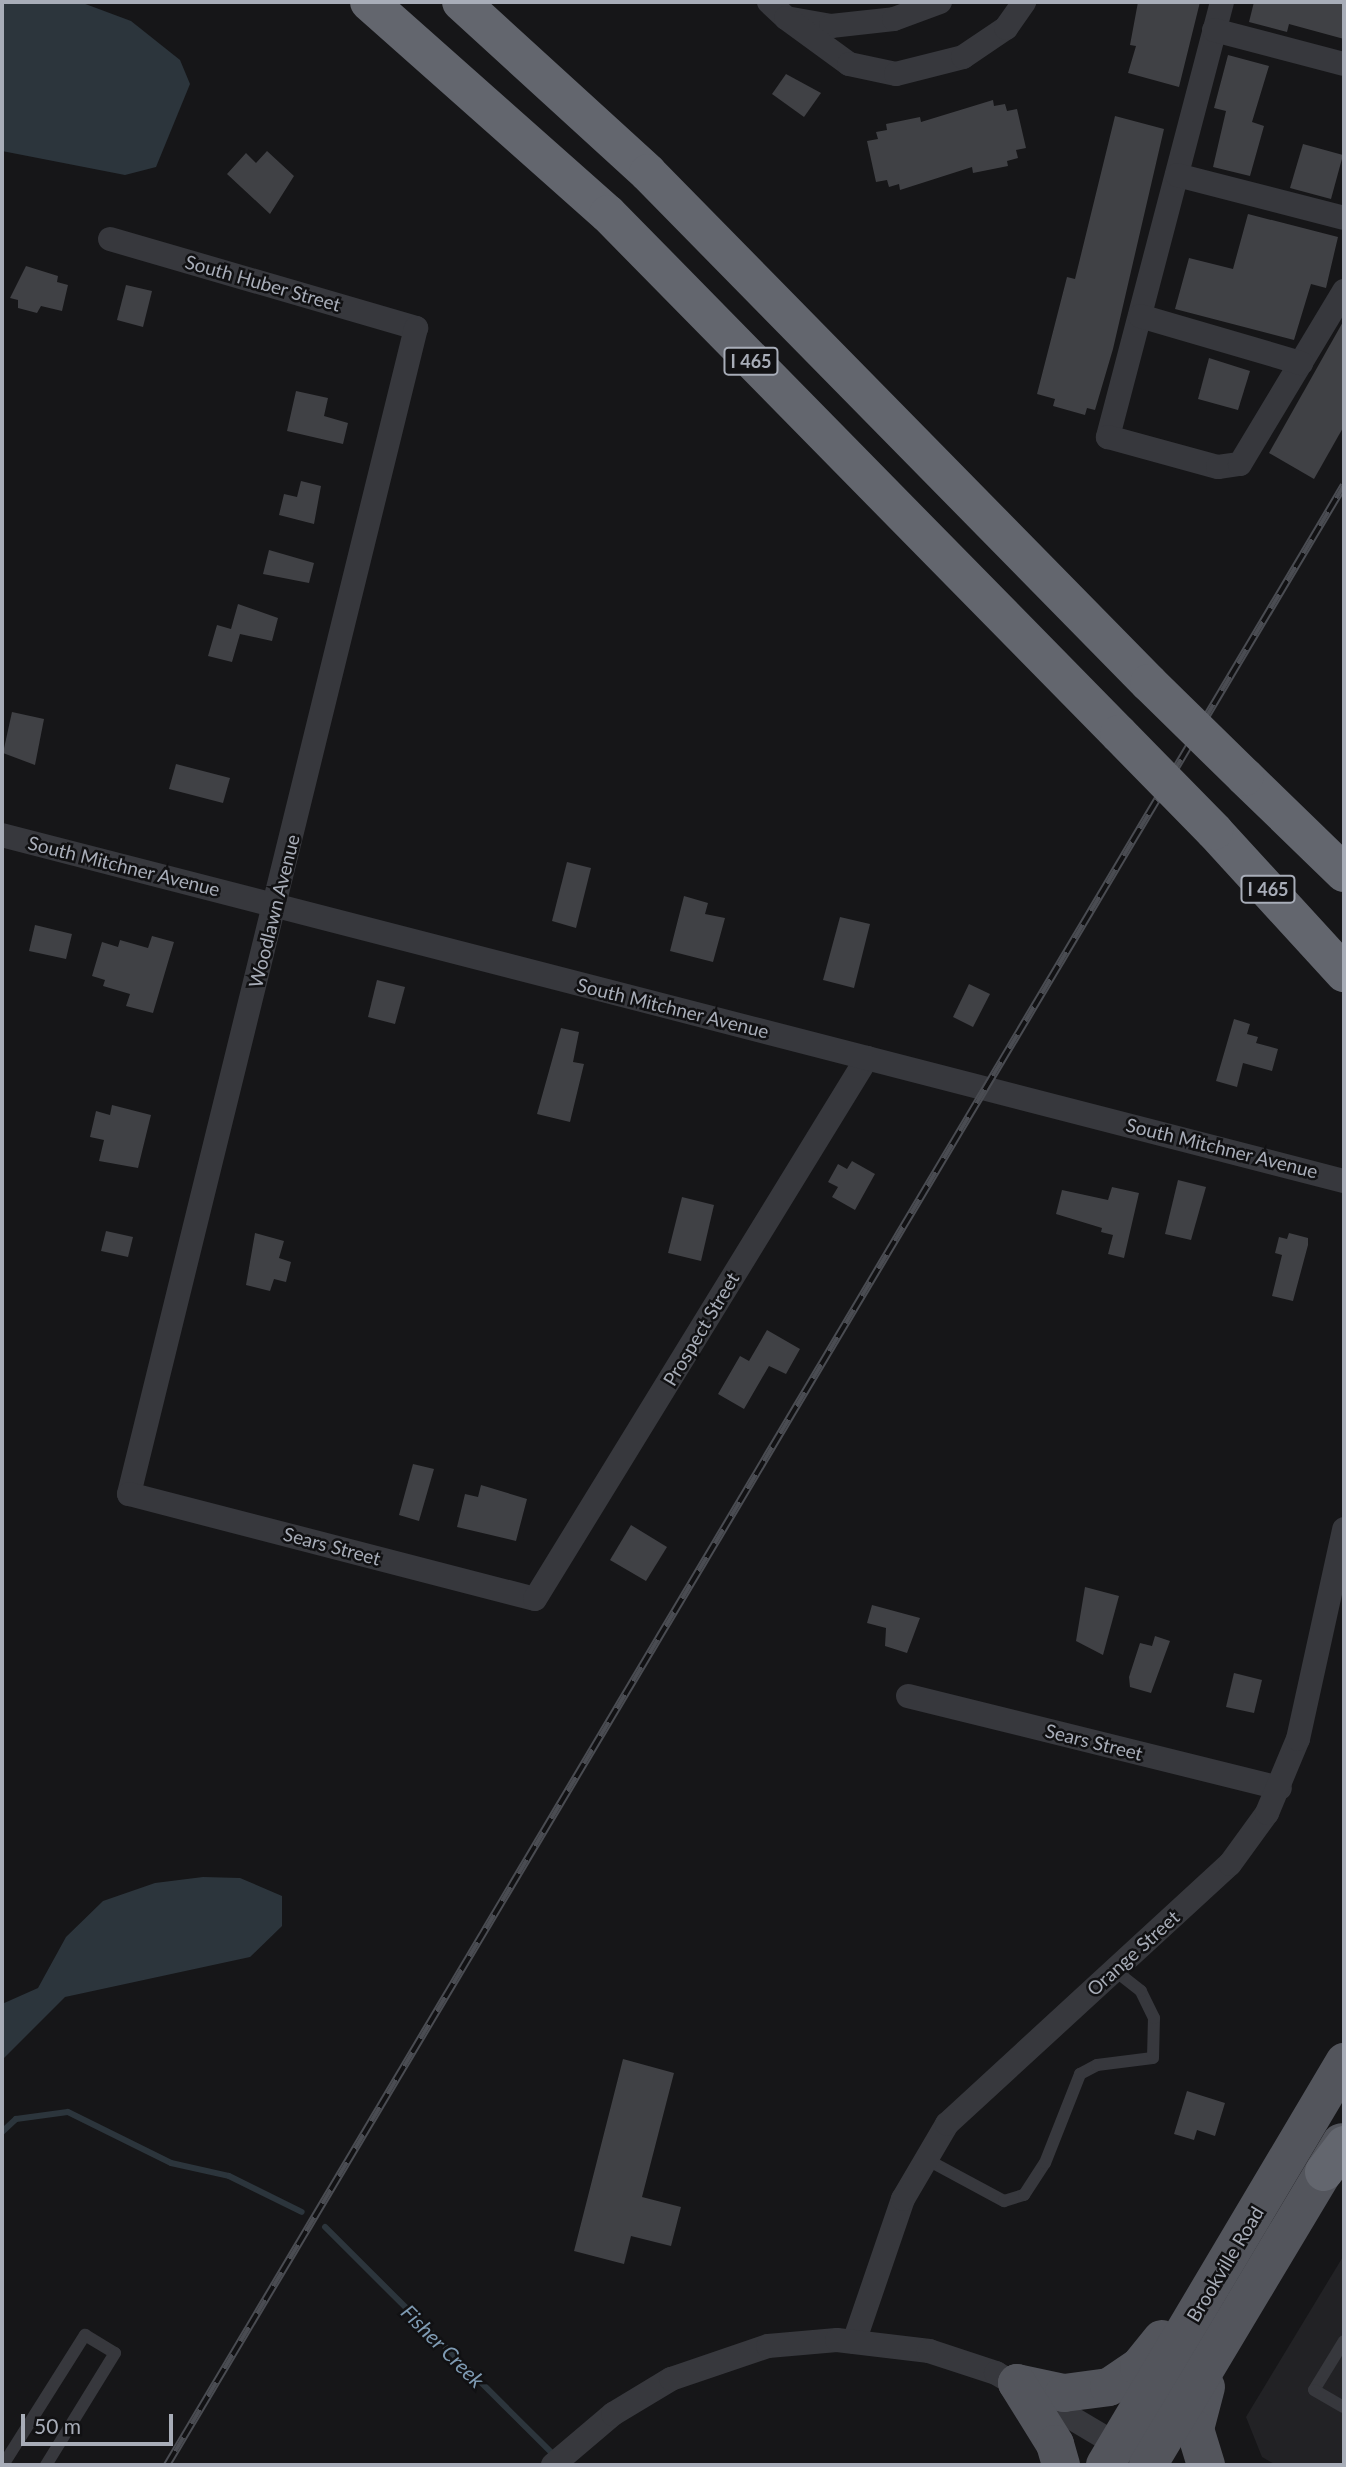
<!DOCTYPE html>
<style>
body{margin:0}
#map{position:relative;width:1346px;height:2467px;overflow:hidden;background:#161618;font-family:Lato,sans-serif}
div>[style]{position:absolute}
.built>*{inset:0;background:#222225}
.water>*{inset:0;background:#2c353c}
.stream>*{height:6px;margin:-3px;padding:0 3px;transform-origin:3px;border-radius:3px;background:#2c353c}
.building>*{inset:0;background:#404145}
.lane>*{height:12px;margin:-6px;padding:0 6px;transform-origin:6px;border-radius:6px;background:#37383d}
.street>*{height:24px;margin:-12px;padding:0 12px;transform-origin:12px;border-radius:12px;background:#37383d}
.primary>*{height:38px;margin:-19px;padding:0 19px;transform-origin:19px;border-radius:19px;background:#53555c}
.highway>*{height:38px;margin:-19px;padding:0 19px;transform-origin:19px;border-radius:19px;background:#63666e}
.rail>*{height:8px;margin-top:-4px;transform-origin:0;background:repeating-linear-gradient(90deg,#111113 0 16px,#4a4c52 0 32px);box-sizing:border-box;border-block:2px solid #4a4c52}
.highway-bridge>*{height:38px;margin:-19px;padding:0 19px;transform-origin:19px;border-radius:19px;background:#63666e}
span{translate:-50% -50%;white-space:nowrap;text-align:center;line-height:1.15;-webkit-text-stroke:5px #111113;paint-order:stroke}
.shield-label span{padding:2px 5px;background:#111113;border:2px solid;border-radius:5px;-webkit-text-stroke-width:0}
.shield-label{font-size:18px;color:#a8adb8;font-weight:700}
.street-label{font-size:19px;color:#a8adb8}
.water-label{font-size:21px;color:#7f9bb3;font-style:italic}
.frame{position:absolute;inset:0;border:4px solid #a8adb8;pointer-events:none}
.scale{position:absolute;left:21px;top:2414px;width:152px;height:32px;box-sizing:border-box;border:4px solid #a8adb8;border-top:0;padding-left:9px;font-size:21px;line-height:24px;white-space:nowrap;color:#a8adb8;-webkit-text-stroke:5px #111113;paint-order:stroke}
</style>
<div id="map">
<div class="built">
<div style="clip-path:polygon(1344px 2255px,1344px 2465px,1276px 2465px,1262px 2457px,1246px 2417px)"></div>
</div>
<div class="water">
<div style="clip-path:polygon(2px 2px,80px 2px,131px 21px,180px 60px,190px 84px,156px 167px,125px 175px,2px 151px)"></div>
<div style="clip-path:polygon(203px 1877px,240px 1878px,282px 1896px,282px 1926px,250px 1957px,65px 1997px,2px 2060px,2px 2004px,38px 1988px,66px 1937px,103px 1901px,155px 1883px)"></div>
</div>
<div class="stream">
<div style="left:2px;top:2132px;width:19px;rotate:-43deg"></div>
<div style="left:16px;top:2119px;width:52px;rotate:-7.7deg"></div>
<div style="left:68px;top:2112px;width:115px;rotate:26.3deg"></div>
<div style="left:171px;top:2163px;width:59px;rotate:12.6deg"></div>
<div style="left:229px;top:2176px;width:81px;rotate:26.3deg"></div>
<div style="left:325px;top:2227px;width:323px;rotate:44.9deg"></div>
</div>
<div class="building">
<div style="clip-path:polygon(1138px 2px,1200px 2px,1179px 87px,1128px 73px,1136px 46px,1130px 45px)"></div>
<div style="clip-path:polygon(1254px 2px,1344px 2px,1344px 39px,1289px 24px,1287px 32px,1249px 22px)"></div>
<div style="clip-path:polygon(1228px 55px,1269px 66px,1252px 122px,1264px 126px,1250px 176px,1213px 167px,1226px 111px,1214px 108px)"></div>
<div style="clip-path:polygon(786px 74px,821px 93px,804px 117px,772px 94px)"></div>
<div style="clip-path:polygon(993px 100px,994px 106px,1005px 104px,1007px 111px,1017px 109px,1026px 148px,1016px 150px,1018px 158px,1007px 161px,1008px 166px,973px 173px,972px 167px,900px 190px,899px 184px,889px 187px,887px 180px,876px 182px,867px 141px,878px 139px,876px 132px,887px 130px,886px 124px,920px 117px,921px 122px)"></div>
<div style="clip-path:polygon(1115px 116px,1164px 129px,1113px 349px,1095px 410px,1087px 408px,1085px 415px,1053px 406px,1055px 399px,1037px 394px,1067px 277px,1075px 279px)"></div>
<div style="clip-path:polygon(1303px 144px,1343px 155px,1331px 199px,1290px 188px)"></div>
<div style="clip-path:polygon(267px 151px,294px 176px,270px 214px,227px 174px,246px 153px,256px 163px)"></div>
<div style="clip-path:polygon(1248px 214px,1338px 237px,1326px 288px,1311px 284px,1294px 340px,1175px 309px,1189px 258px,1233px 269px)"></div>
<div style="clip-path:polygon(26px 266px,58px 276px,57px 282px,68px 285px,62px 311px,41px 306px,37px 313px,18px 308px,18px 300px,10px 298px)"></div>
<div style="clip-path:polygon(126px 285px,152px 291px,143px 327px,117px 320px)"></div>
<div style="clip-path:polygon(1344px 320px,1344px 426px,1314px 479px,1269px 453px)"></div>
<div style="clip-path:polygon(1209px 358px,1250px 371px,1238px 410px,1198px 399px)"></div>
<div style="clip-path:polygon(296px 391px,328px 398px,324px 416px,348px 423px,343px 444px,287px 431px)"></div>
<div style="clip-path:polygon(301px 481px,321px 486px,314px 524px,279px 515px,284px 494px,297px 497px)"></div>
<div style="clip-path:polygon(269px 550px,314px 563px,309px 583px,263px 574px)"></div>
<div style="clip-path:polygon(238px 604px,278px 618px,272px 641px,240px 634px,232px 662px,208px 656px,217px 625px,231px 629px)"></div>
<div style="clip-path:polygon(12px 712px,44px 719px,35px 765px,3px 753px)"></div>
<div style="clip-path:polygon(176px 764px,230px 778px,223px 803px,169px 789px)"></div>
<div style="clip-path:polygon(567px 862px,591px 868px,576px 928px,552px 921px)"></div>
<div style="clip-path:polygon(684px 896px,708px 903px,705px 914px,725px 918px,713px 962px,670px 951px)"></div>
<div style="clip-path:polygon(840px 917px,870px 924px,854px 988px,823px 980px)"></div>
<div style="clip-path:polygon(35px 925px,72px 934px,66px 959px,29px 951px)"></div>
<div style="clip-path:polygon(152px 936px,174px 942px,153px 1013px,126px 1006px,130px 994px,103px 986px,105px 980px,92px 976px,102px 942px,118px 947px,120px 940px,148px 948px)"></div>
<div style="clip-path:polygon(377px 980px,405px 987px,395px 1024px,368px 1017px)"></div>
<div style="clip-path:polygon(969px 984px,990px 994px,973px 1027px,953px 1017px)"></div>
<div style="clip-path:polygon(1234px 1019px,1250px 1024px,1247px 1034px,1258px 1037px,1256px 1043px,1278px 1049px,1272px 1071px,1243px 1063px,1237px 1087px,1216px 1081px)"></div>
<div style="clip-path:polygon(561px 1028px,579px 1032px,573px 1062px,584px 1064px,570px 1122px,537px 1114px)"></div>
<div style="clip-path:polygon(112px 1105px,151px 1115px,138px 1168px,99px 1161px,104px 1140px,90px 1137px,96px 1111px,110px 1115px)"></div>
<div style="clip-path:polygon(852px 1161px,875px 1174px,855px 1210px,832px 1197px,838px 1187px,828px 1182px,838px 1164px,847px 1169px)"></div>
<div style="clip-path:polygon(1178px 1180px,1206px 1187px,1191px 1240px,1165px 1234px)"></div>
<div style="clip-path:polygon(1112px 1187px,1139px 1193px,1124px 1258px,1108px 1254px,1113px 1235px,1101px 1232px,1102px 1228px,1056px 1214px,1062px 1190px,1108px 1200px)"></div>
<div style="clip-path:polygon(682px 1197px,714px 1205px,701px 1261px,668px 1253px)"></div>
<div style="clip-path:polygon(106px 1231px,133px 1237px,128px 1257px,101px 1251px)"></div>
<div style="clip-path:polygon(255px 1233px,284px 1241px,279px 1258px,291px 1262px,286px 1282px,274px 1279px,270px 1291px,246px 1285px)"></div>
<div style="clip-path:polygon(1289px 1233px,1308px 1238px,1308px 1245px,1293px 1301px,1272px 1296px,1282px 1255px,1275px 1253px,1279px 1237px,1287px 1239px)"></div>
<div style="clip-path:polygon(767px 1330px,800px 1349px,786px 1374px,769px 1366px,744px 1409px,718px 1394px,740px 1356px,749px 1361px)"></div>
<div style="clip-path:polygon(413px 1464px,434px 1469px,419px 1521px,399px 1515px)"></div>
<div style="clip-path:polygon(481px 1485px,527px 1499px,516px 1541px,457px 1527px,465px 1494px,478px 1497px)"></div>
<div style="clip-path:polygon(631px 1525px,667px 1547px,646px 1581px,610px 1560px)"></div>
<div style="clip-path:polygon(1085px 1587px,1119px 1596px,1103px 1655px,1076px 1641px)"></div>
<div style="clip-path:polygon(872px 1605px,920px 1618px,907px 1653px,885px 1646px,886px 1628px,867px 1623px)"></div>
<div style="clip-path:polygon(1155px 1636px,1170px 1641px,1151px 1693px,1130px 1687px,1129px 1677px,1140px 1643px,1152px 1646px)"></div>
<div style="clip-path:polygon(1234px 1673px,1262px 1680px,1254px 1713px,1226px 1707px)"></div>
<div style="clip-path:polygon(623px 2059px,674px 2073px,642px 2197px,681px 2207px,671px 2246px,631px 2236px,624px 2264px,574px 2251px)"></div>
<div style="clip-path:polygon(1187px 2091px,1225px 2103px,1215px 2136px,1197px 2130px,1194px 2140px,1174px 2134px)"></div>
</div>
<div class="lane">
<div style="left:924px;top:2158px;width:91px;rotate:28.3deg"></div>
<div style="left:1004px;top:2201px;width:21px;rotate:-17deg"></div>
<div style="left:1024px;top:2195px;width:38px;rotate:-57deg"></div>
<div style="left:1045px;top:2163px;width:96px;rotate:-68.5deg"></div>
<div style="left:1080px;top:2074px;width:19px;rotate:-28deg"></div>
<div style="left:1097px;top:2065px;width:56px;rotate:-7.1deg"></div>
<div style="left:1153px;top:2058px;width:40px;rotate:-88.6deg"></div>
<div style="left:1154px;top:2018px;width:30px;rotate:-116deg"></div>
<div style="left:1141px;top:1991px;width:34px;rotate:-142deg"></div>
<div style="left:1344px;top:2341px;width:57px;rotate:121.5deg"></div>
<div style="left:1314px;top:2390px;width:34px;rotate:30deg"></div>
<div style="left:3px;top:2465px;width:154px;rotate:-57.8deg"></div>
<div style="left:85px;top:2335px;width:35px;rotate:31deg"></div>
<div style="left:115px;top:2353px;width:132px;rotate:121.6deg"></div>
</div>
<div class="street">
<div style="left:769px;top:2px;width:23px;rotate:43deg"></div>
<div style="left:786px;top:18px;width:46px;rotate:10.1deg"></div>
<div style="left:831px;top:26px;width:63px;rotate:-6.3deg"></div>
<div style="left:894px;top:19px;width:49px;rotate:-20.3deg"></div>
<div style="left:1222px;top:2px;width:450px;rotate:104.7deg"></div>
<div style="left:1108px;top:437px;width:114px;rotate:15.3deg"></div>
<div style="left:1218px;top:467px;width:22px;rotate:-8deg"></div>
<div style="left:1240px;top:464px;width:202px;rotate:-59deg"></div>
<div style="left:786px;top:18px;width:78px;rotate:36.1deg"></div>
<div style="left:849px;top:64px;width:48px;rotate:12deg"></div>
<div style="left:896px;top:74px;width:69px;rotate:-14.2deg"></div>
<div style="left:963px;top:57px;width:52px;rotate:-34deg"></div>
<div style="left:1006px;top:28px;width:32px;rotate:-55deg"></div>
<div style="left:1214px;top:30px;width:134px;rotate:14.7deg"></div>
<div style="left:1177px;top:175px;width:172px;rotate:14.4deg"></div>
<div style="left:110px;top:239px;width:319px;rotate:16.2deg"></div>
<div style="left:416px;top:328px;width:1201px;rotate:103.83deg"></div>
<div style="left:129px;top:1494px;width:419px;rotate:14.5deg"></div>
<div style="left:535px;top:1599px;width:635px;rotate:-58.46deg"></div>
<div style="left:1140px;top:316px;width:168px;rotate:16.3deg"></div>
<div style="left:2px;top:835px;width:1386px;rotate:14.46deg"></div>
<div style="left:908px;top:1696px;width:383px;rotate:13.9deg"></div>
<div style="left:854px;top:2342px;width:151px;rotate:-71.1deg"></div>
<div style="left:903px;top:2199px;width:87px;rotate:-59.6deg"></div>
<div style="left:947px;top:2124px;width:384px;rotate:-42.6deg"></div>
<div style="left:1230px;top:1864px;width:63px;rotate:-54deg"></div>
<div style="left:1267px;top:1813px;width:80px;rotate:-67.3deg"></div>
<div style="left:1298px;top:1739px;width:215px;rotate:-77.6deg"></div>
<div style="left:553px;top:2465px;width:79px;rotate:-40.4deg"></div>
<div style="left:613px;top:2414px;width:68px;rotate:-31.1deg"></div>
<div style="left:671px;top:2379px;width:102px;rotate:-18.8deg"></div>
<div style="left:768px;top:2346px;width:69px;rotate:-5deg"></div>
<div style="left:837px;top:2340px;width:93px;rotate:6.8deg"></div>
<div style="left:929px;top:2351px;width:71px;rotate:18.2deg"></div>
<div style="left:996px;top:2373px;width:155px;rotate:30.7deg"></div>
</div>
<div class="primary">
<div style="left:1017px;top:2383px;width:48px;rotate:12deg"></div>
<div style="left:1064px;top:2393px;width:45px;rotate:-7.6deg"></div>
<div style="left:1109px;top:2387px;width:36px;rotate:-34deg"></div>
<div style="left:1139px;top:2367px;width:36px;rotate:-51deg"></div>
<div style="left:1017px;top:2383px;width:72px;rotate:58.1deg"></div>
<div style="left:1055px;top:2444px;width:22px;rotate:74deg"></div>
<div style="left:1206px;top:2387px;width:43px;rotate:104.7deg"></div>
<div style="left:1195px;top:2429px;width:38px;rotate:73deg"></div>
<div style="left:1105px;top:2465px;width:469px;rotate:-59.3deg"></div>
<div style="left:1148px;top:2465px;width:376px;rotate:-59.1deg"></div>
</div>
<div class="highway">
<div style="left:369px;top:2px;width:319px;rotate:41.6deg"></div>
<div style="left:608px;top:214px;width:729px;rotate:45.5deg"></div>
<div style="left:461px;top:2px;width:253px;rotate:42.4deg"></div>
<div style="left:648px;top:173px;width:715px;rotate:45.51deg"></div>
<div style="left:1245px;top:777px;width:138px;rotate:44.1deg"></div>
<div style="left:1214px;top:831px;width:193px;rotate:47.5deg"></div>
<div style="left:1324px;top:2172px;width:34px;rotate:-53deg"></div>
</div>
<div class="rail">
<div style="left:167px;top:2465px;width:2303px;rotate:-59.27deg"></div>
</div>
<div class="highway-bridge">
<div style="left:1149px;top:683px;width:134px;rotate:44.4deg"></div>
<div style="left:1119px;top:734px;width:136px;rotate:45.6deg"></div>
</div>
<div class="shield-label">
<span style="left:751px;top:361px">I 465</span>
<span style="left:1268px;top:889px">I 465</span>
</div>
<div class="street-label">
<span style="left:263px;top:283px;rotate:16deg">South Huber Street</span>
<span style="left:124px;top:866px;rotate:14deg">South Mitchner Avenue</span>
<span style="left:274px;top:911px;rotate:-76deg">Woodlawn Avenue</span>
<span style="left:673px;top:1008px;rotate:14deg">South Mitchner Avenue</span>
<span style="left:1222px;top:1148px;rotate:14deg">South Mitchner Avenue</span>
<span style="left:701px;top:1329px;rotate:-59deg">Prospect Street</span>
<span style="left:332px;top:1546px;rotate:15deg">Sears Street</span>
<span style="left:1094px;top:1742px;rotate:14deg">Sears Street</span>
<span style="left:1133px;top:1953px;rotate:-42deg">Orange Street</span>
<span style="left:1225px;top:2264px;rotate:-59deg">Brookville Road</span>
</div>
<div class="water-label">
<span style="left:443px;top:2346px;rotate:45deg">Fisher Creek</span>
</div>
<div class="frame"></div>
<div class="scale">50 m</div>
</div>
